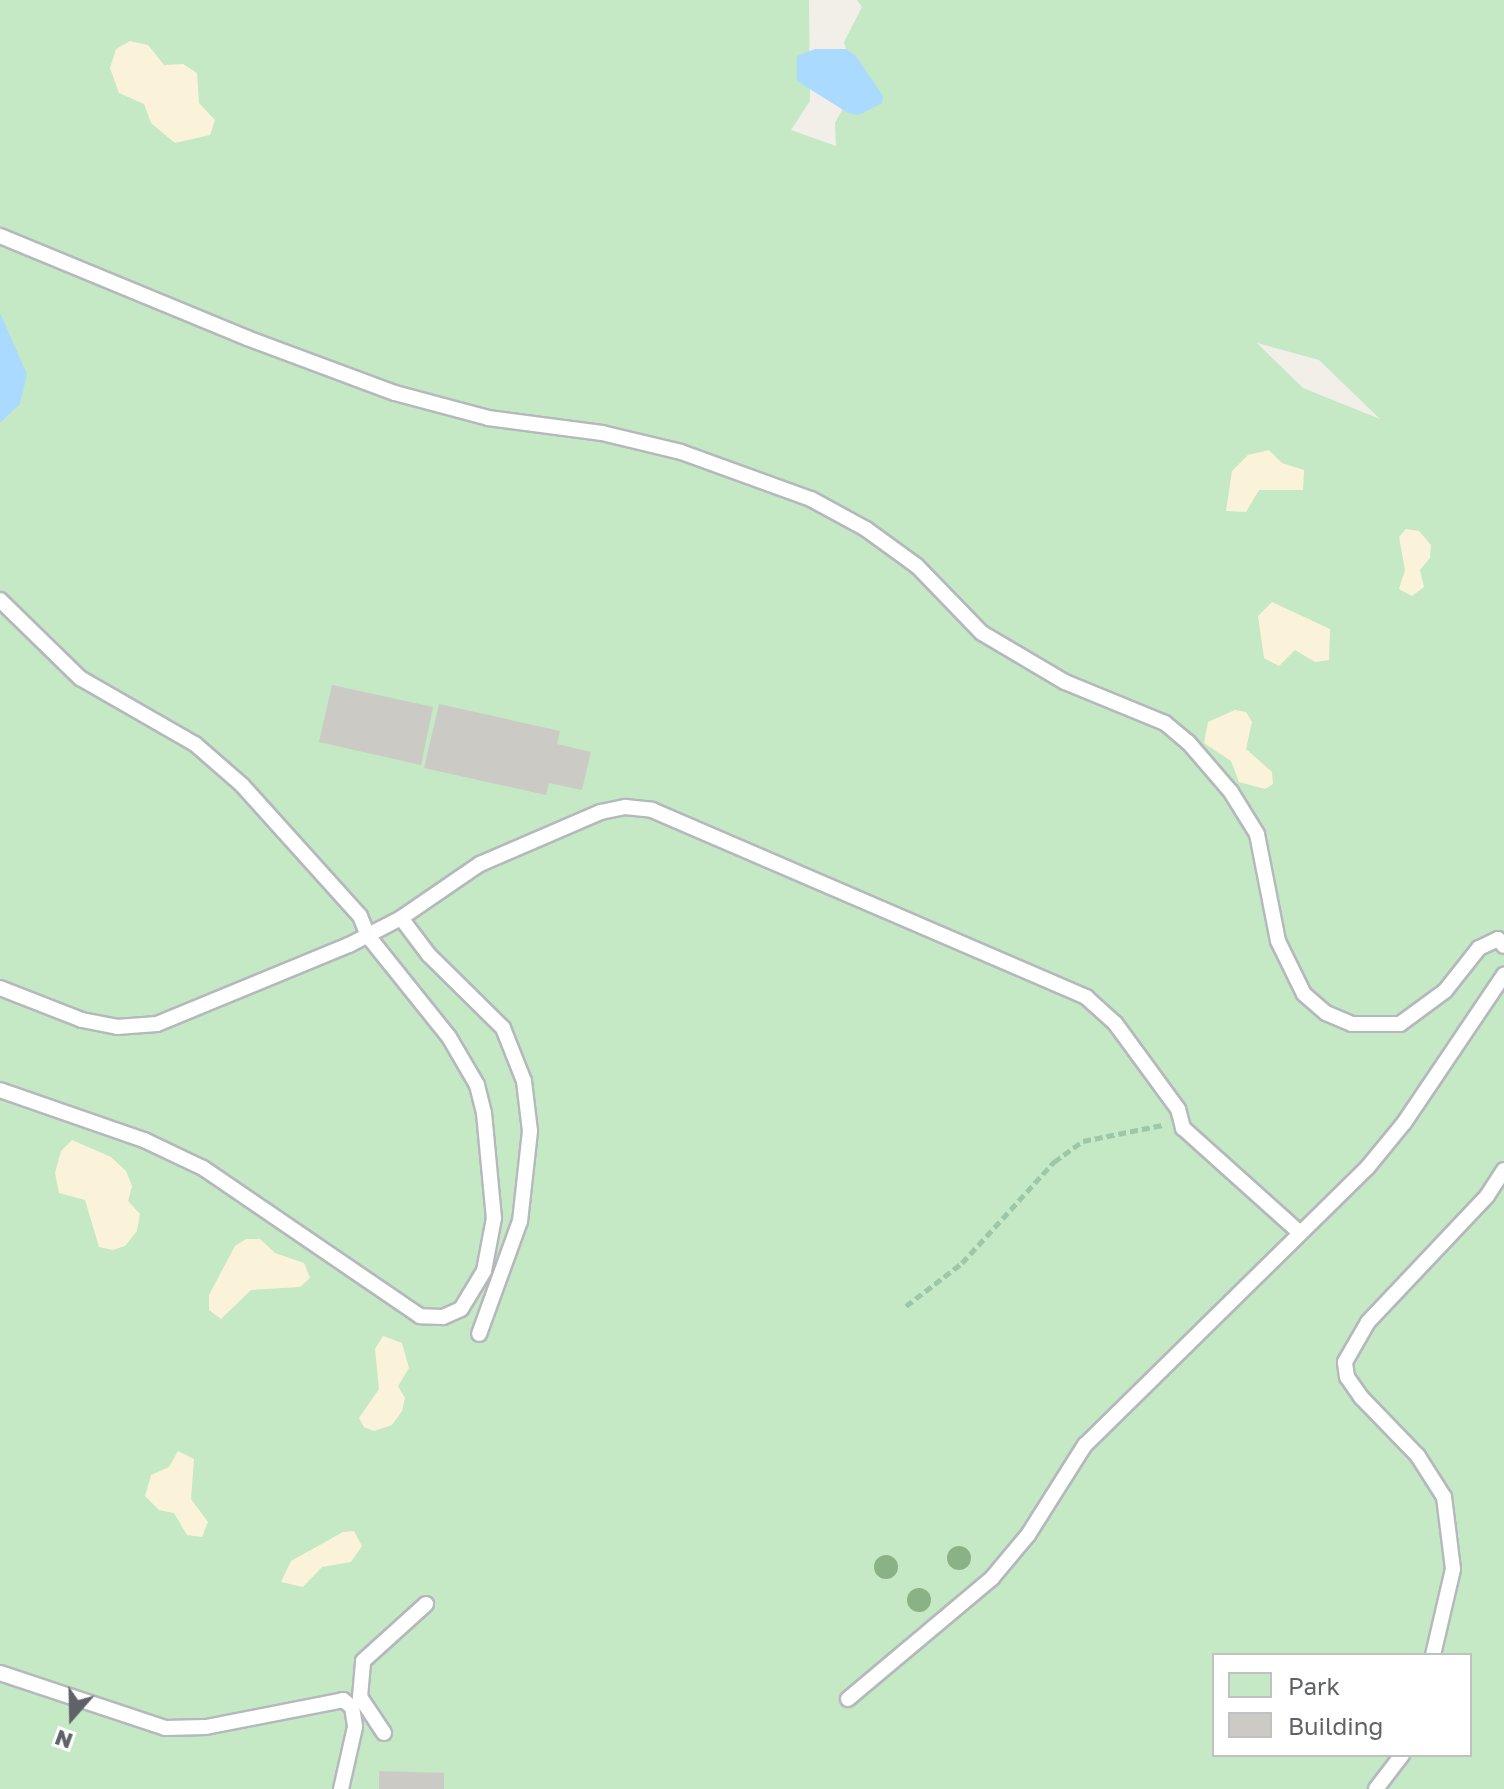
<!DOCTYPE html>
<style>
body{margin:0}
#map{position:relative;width:1504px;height:1789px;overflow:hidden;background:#f1efe8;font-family:"Golos Text",sans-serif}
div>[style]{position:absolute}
.green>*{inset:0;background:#c5e8c5}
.sand>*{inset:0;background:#fbf3d9}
.water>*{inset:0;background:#aadaff}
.building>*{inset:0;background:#cccac5}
.path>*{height:5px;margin-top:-2.5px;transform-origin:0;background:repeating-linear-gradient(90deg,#9cc7a9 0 8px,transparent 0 12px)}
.roads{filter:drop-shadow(2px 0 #b5b8bc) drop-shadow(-2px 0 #b5b8bc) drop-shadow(0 2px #b5b8bc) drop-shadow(0 -2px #b5b8bc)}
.lane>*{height:14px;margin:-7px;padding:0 7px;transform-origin:7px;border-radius:7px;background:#fff}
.trees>*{width:24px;height:24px;margin:-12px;border-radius:50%;background:#89b387}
span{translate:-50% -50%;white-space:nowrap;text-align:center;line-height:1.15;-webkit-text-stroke:6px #fff;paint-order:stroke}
.legend{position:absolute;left:1212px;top:1653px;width:260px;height:104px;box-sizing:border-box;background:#fff;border:2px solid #bfc1c3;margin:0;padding:10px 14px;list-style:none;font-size:24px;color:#5f6368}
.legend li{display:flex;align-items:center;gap:16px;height:40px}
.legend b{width:40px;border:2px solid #bfc1c3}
.north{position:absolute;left:32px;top:1677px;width:80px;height:80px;-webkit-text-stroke:6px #fff;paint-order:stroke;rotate:200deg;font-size:22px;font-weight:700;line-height:32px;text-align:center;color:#5f6368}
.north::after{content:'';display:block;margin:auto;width:28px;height:36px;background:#5f6368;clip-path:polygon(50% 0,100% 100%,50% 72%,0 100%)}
</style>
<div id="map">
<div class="green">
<div style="clip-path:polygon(evenodd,0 0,809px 0,810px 101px,791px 130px,836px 146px,835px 123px,855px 87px,844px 42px,862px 7px,857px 0,1504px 0,1504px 1789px,0 1789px,0 0,1257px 343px,1319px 360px,1380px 419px,1303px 388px,1257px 343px,0 0,1214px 1655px,1470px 1655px,1470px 1755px,1214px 1755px,1214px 1655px)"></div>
</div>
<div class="sand">
<div style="clip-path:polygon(130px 41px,148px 45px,164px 65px,183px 64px,197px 73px,199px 103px,215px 120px,210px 135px,175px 143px,151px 123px,144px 104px,119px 93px,110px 68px,116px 49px)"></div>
<div style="clip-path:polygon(1269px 450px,1282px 463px,1304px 470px,1303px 490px,1259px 490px,1246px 512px,1226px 511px,1232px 471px,1248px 455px)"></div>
<div style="clip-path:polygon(1406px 529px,1419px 531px,1431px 545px,1430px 558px,1420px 570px,1424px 587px,1412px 596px,1399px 589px,1405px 570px,1399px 537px)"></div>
<div style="clip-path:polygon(1272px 602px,1330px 629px,1329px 660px,1315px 662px,1295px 650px,1279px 666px,1264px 658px,1258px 616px)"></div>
<div style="clip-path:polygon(1235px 710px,1246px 712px,1252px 722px,1246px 749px,1272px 772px,1273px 784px,1265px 789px,1239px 782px,1231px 761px,1204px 743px,1208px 722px)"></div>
<div style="clip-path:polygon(72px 1140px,111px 1157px,126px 1171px,132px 1186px,128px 1201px,140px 1214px,137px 1231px,125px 1246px,113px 1250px,99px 1247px,85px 1200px,59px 1193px,55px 1173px,61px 1151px)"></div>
<div style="clip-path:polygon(246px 1239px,260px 1239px,275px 1253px,304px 1263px,310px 1278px,300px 1287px,251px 1290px,221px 1319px,209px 1310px,209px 1295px,235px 1246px)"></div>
<div style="clip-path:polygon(383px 1336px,402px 1343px,409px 1368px,398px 1386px,405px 1398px,402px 1411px,392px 1425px,374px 1431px,364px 1427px,359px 1418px,379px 1389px,375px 1349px)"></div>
<div style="clip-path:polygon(178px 1451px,194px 1459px,191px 1499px,208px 1522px,202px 1537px,187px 1535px,174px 1513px,159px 1510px,145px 1496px,151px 1475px,169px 1467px)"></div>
<div style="clip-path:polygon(354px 1531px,362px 1546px,351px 1562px,322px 1567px,303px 1587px,281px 1582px,291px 1561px,343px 1532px)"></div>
</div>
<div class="water">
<div style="clip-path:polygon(815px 49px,846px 49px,855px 55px,883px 96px,882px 103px,859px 115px,848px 113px,797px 81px,797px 56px)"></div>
<div style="clip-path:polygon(0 313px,27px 374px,20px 404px,0 423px)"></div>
</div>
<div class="building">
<div style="clip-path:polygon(332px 685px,433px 707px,421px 765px,319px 742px)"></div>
<div style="clip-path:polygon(439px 704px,560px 731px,557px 744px,591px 752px,582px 790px,549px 783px,546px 795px,424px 768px)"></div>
<div style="clip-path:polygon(379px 1771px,444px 1773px,444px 1789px,379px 1789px)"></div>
</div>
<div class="path">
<div style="left:906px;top:1306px;width:71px;rotate:-37.5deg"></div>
<div style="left:962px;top:1263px;width:137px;rotate:-47.7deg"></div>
<div style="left:1054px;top:1162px;width:36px;rotate:-36deg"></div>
<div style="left:1083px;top:1141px;width:81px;rotate:-11.4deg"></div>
</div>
<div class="roads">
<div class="lane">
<div style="left:0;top:236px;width:267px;rotate:22.4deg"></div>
<div style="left:247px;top:338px;width:158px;rotate:20.4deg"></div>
<div style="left:395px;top:393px;width:96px;rotate:15deg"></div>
<div style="left:488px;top:418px;width:115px;rotate:7.5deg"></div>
<div style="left:602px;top:433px;width:81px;rotate:13.5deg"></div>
<div style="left:681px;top:452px;width:138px;rotate:19.9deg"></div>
<div style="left:811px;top:499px;width:63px;rotate:28.6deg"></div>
<div style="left:866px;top:529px;width:63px;rotate:36deg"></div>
<div style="left:917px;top:566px;width:93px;rotate:45.9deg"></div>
<div style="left:982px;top:633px;width:96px;rotate:30.6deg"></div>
<div style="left:1065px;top:682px;width:108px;rotate:22.3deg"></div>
<div style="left:1165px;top:723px;width:30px;rotate:40deg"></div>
<div style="left:1188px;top:742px;width:66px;rotate:49.3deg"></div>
<div style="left:1231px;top:792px;width:49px;rotate:58.2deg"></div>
<div style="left:1257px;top:834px;width:109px;rotate:78.9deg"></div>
<div style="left:1278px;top:941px;width:59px;rotate:63.9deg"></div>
<div style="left:1304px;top:994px;width:29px;rotate:41deg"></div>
<div style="left:1326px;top:1013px;width:28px;rotate:23deg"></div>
<div style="left:1352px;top:1024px;width:48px"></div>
<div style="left:1400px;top:1024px;width:56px;rotate:-36.3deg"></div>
<div style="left:1445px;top:991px;width:55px;rotate:-51.7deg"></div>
<div style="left:1479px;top:948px;width:21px;rotate:-25deg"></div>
<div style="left:1498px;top:939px;width:9px;rotate:49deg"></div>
<div style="left:0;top:600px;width:112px;rotate:44.3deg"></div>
<div style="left:80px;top:678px;width:133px;rotate:29.9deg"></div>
<div style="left:195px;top:744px;width:62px;rotate:41.1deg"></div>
<div style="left:242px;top:785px;width:176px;rotate:48deg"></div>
<div style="left:360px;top:916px;width:22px;rotate:68deg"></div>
<div style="left:368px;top:936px;width:129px;rotate:51.3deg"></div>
<div style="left:449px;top:1037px;width:56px;rotate:59.7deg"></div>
<div style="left:477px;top:1085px;width:29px;rotate:76deg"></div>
<div style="left:484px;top:1113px;width:105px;rotate:84.6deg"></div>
<div style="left:494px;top:1218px;width:54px;rotate:100.7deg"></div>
<div style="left:484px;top:1271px;width:44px;rotate:121.2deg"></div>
<div style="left:461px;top:1309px;width:20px;rotate:156deg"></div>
<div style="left:443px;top:1317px;width:23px;rotate:-178deg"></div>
<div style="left:420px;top:1316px;width:263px;rotate:-145.7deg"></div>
<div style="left:203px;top:1168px;width:65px;rotate:-154.6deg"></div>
<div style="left:144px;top:1140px;width:152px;rotate:-160.9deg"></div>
<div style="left:401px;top:918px;width:46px;rotate:52.9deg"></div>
<div style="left:429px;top:955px;width:104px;rotate:44.6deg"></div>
<div style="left:503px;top:1028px;width:57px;rotate:68.4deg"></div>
<div style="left:524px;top:1081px;width:50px;rotate:83.2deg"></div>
<div style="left:530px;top:1131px;width:91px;rotate:96.3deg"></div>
<div style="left:520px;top:1221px;width:120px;rotate:109.9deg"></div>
<div style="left:0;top:988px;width:88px;rotate:21.3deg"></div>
<div style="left:82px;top:1020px;width:36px;rotate:11deg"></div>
<div style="left:117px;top:1027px;width:40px;rotate:-4.3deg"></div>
<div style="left:157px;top:1024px;width:208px;rotate:-22.4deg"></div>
<div style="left:349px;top:945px;width:59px;rotate:-27.4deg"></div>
<div style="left:401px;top:918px;width:96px;rotate:-34.4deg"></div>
<div style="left:480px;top:864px;width:132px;rotate:-23.3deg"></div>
<div style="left:601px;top:812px;width:25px;rotate:-12deg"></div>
<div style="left:625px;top:807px;width:27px;rotate:6deg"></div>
<div style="left:652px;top:810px;width:473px;rotate:23.3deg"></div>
<div style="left:1086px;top:997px;width:39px;rotate:42deg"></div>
<div style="left:1115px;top:1023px;width:107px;rotate:53.8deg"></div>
<div style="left:1178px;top:1109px;width:20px;rotate:75deg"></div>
<div style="left:1183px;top:1128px;width:157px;rotate:41.9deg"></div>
<div style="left:1433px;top:1655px;width:88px;rotate:-76.9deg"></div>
<div style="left:1453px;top:1569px;width:73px;rotate:-97.1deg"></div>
<div style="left:1444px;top:1497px;width:49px;rotate:-122.4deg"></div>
<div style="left:1418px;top:1456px;width:82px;rotate:-134deg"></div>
<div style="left:1361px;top:1397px;width:24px;rotate:-125deg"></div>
<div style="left:1347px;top:1377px;width:15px;rotate:-98deg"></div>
<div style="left:1345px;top:1362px;width:46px;rotate:-60.1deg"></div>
<div style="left:1368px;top:1322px;width:173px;rotate:-46.6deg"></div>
<div style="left:1487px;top:1196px;width:31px;rotate:-57deg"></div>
<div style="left:0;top:1673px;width:174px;rotate:18.4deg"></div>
<div style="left:165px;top:1728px;width:41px;rotate:-1.4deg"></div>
<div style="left:206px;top:1727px;width:140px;rotate:-11.1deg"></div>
<div style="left:343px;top:1700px;width:11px;rotate:38deg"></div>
<div style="left:352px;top:1707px;width:20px;rotate:81deg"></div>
<div style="left:355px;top:1727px;width:64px;rotate:102.7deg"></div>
<div style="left:848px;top:1699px;width:188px;rotate:-40deg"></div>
<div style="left:992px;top:1578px;width:56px;rotate:-50.1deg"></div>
<div style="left:1028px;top:1535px;width:107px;rotate:-57.7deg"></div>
<div style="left:1085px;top:1445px;width:395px;rotate:-44.5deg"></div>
<div style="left:1367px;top:1168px;width:58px;rotate:-50.6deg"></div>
<div style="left:1404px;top:1123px;width:179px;rotate:-56deg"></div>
<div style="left:384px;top:1733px;width:43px;rotate:-123.7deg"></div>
<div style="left:360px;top:1697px;width:36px;rotate:-85deg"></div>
<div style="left:363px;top:1661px;width:85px;rotate:-42.1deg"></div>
<div style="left:1376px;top:1789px;width:43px;rotate:-52.6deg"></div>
</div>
</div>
<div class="trees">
<div style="left:959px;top:1558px"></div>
<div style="left:886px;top:1567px"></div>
<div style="left:919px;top:1600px"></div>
</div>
<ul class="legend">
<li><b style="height:22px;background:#c5e8c5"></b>Park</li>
<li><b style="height:22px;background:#cccac5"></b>Building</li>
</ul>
<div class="north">N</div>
</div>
